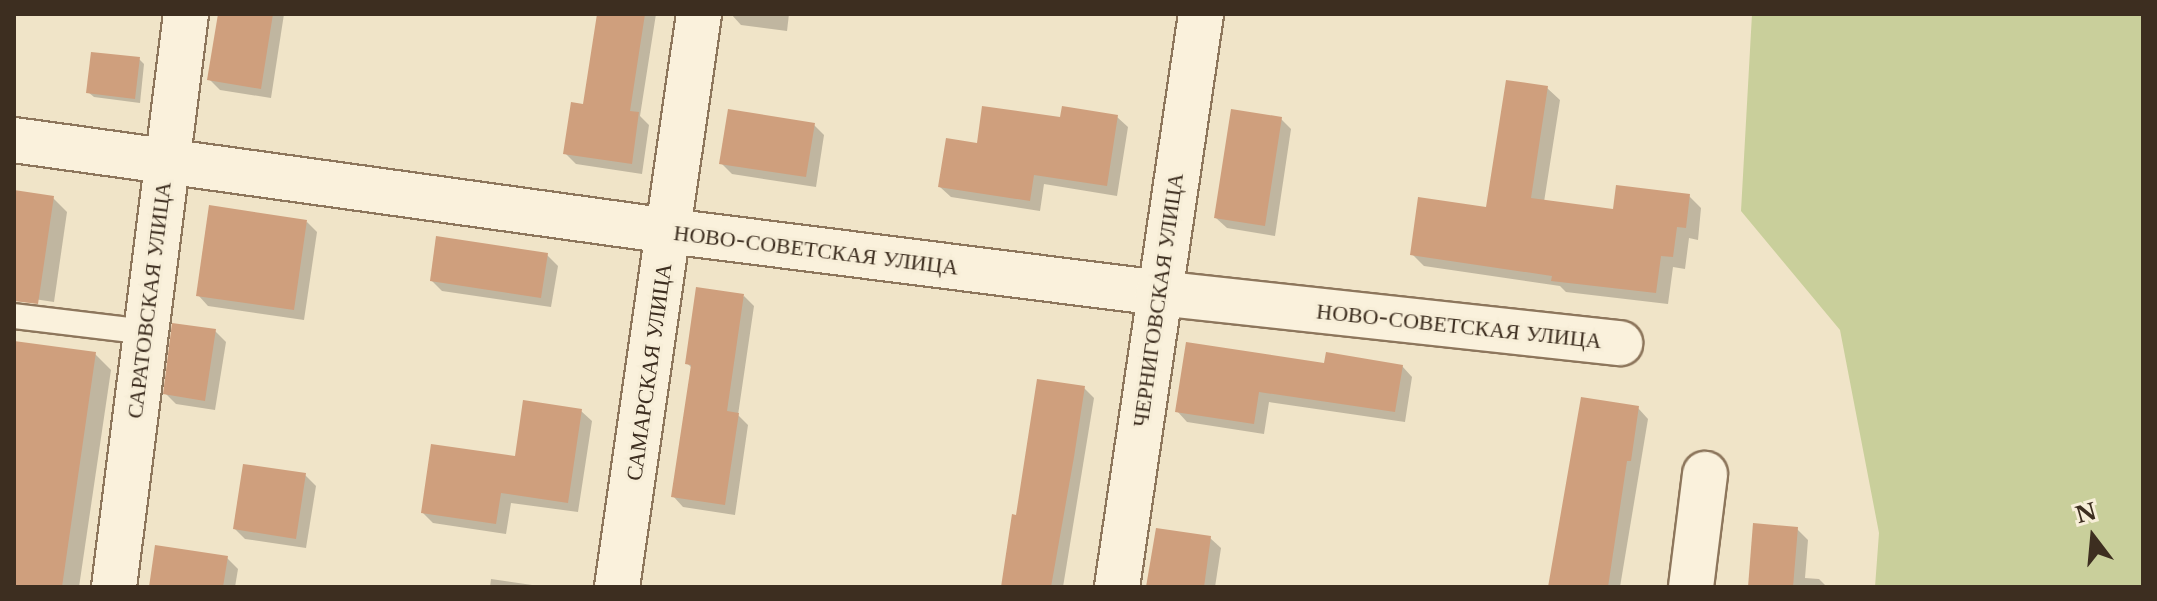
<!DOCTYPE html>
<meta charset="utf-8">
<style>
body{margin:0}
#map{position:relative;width:2157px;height:601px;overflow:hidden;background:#f0e4c8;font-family:"Libre Baskerville",serif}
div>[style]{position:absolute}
.green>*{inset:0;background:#c9cf9b}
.shadow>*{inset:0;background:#0003}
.building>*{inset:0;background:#cf9f7d}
.roads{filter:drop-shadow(2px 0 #8d765c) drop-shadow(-2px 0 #8d765c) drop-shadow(0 2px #8d765c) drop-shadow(0 -2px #8d765c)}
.lane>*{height:24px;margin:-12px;padding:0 12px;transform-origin:12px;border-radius:12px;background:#faf1dc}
.street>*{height:44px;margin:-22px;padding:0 22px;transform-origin:22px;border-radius:22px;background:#faf1dc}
span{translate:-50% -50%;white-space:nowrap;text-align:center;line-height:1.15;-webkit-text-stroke:6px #f7eed8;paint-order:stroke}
.street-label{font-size:22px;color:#3d2e20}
.frame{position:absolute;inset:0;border:16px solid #3d2e20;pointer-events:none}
.north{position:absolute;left:2053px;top:497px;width:80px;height:80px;-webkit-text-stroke:6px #f7eed8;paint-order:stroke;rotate:344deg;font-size:22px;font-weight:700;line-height:32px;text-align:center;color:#3d2e20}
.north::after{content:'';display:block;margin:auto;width:28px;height:36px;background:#3d2e20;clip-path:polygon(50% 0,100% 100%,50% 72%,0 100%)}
</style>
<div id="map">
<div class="green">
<div style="clip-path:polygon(1752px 14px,2143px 14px,2143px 587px,1875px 587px,1879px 533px,1840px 330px,1741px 211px)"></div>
</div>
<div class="shadow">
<div style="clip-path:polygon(220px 14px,284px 14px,271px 98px,220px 90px,210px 80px)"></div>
<div style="clip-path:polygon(599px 14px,656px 14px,640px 116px,649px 125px,642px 174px,576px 164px,565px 153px,585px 106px)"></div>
<div style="clip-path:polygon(731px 14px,789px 14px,787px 31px,741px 25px)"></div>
<div style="clip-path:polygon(139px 59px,144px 64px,140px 103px,94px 97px,88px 92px)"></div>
<div style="clip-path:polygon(1547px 88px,1560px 100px,1544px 202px,1615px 211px,1689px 196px,1701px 208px,1698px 240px,1689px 238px,1685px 269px,1673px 267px,1668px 304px,1566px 292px,1560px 286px,1424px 266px,1412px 254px,1488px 209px)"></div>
<div style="clip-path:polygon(1117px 117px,1128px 127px,1117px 196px,1044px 184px,1040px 211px,951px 197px,940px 187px,978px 145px,1062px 120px)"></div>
<div style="clip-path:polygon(1281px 119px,1291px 129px,1275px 236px,1227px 228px,1216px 218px)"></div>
<div style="clip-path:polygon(814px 125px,824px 135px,816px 187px,732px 174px,721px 163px)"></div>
<div style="clip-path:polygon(14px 192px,53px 198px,67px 212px,54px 302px,14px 296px)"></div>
<div style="clip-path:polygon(307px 222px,317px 232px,304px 320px,208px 306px,198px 295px)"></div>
<div style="clip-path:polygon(547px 255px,558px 266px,551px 307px,442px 291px,432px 281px)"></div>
<div style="clip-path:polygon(744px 296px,754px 306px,738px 415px,748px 425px,735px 515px,683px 507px,673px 496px,692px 368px,687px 363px)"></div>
<div style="clip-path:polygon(215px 331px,226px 342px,215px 410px,176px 404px,166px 394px)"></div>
<div style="clip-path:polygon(14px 343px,95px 354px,111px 370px,79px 587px,14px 587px)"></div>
<div style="clip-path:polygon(1326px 365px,1402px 366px,1412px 377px,1405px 422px,1269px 402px,1264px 434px,1187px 422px,1177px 411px)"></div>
<div style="clip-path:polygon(1084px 388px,1094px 398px,1063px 587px,1003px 587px,1018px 517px)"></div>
<div style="clip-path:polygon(1638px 408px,1648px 419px,1620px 587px,1550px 587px)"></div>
<div style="clip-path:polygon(581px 411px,592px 421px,578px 512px,511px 503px,506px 534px,433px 523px,423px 513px,516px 459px)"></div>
<div style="clip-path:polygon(305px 475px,316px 486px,306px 548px,245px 539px,235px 529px)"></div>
<div style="clip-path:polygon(1797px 529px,1808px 540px,1805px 578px,1819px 579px,1827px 587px,1750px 587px)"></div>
<div style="clip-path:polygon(1210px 538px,1221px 548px,1215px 587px,1148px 587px)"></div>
<div style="clip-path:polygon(227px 558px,238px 569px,235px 587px,151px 587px)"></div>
<div style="clip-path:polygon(491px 579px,546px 587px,490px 587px)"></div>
</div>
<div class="building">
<div style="clip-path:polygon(218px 14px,273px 14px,261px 89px,207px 80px)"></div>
<div style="clip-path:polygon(597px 14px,645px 14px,630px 111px,639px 112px,632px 164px,563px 154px,571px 102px,583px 104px)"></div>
<div style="clip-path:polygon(91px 52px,140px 57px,135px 99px,86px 93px)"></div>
<div style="clip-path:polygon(1506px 80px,1548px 86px,1531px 198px,1613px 209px,1616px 185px,1690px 194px,1686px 228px,1677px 227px,1673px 257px,1661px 256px,1656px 293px,1551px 281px,1552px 276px,1410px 255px,1418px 197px,1486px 207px)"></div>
<div style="clip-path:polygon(982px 106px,1060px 117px,1062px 106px,1118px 115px,1107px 186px,1034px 175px,1030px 201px,938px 187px,946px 138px,977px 143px)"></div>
<div style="clip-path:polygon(728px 109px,815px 123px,806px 177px,719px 164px)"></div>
<div style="clip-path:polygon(1231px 109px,1282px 117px,1265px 226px,1214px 218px)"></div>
<div style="clip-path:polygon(14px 190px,54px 196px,38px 304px,14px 301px)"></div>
<div style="clip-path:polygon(209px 205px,307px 220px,294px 310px,196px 296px)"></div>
<div style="clip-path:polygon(436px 236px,548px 253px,541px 298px,430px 281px)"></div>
<div style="clip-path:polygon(696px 287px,744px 294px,727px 411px,739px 413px,725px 505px,671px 497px,691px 365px,685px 364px)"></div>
<div style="clip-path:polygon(172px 323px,216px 329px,205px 401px,163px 394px)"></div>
<div style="clip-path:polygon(14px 341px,96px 352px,62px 587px,14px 587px)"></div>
<div style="clip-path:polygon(1186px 342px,1324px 363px,1326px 352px,1403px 365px,1395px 412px,1259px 392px,1254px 424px,1175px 412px)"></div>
<div style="clip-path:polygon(1037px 379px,1085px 386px,1074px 457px,1051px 587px,1001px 587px,1012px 514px,1016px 515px)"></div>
<div style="clip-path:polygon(1581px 397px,1639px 406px,1631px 461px,1627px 461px,1608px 587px,1548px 587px)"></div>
<div style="clip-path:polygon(523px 400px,582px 409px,568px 503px,501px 493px,496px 524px,421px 513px,431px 444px,515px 456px)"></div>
<div style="clip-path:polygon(243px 464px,306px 473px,296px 539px,233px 529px)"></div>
<div style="clip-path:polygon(1753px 523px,1798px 527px,1793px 587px,1748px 587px)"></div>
<div style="clip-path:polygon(1156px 528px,1211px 536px,1204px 587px,1146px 587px)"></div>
<div style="clip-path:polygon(155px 545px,228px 556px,223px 587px,149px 587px)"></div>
</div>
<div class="roads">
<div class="lane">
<div style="left:14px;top:316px;width:133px;rotate:6.9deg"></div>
</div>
<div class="street">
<div style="left:14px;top:140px;width:661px;rotate:7.91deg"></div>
<div style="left:669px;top:231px;width:493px;rotate:7.2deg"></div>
<div style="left:1158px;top:293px;width:465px;rotate:6.2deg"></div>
<div style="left:114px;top:587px;width:578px;rotate:-82.84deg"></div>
<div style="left:617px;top:587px;width:579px;rotate:-81.86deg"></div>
<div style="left:1117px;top:587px;width:579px;rotate:-81.66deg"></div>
<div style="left:1691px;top:587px;width:114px;rotate:-82.9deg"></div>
</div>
</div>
<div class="street-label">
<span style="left:816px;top:250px;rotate:7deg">НОВО-СОВЕТСКАЯ УЛИЦА</span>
<span style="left:149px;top:300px;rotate:-83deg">САРАТОВСКАЯ УЛИЦА</span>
<span style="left:1158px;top:300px;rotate:-82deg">ЧЕРНИГОВСКАЯ УЛИЦА</span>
<span style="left:1459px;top:326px;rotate:6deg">НОВО-СОВЕТСКАЯ УЛИЦА</span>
<span style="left:649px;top:372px;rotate:-82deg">САМАРСКАЯ УЛИЦА</span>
</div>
<div class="frame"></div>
<div class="north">N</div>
</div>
